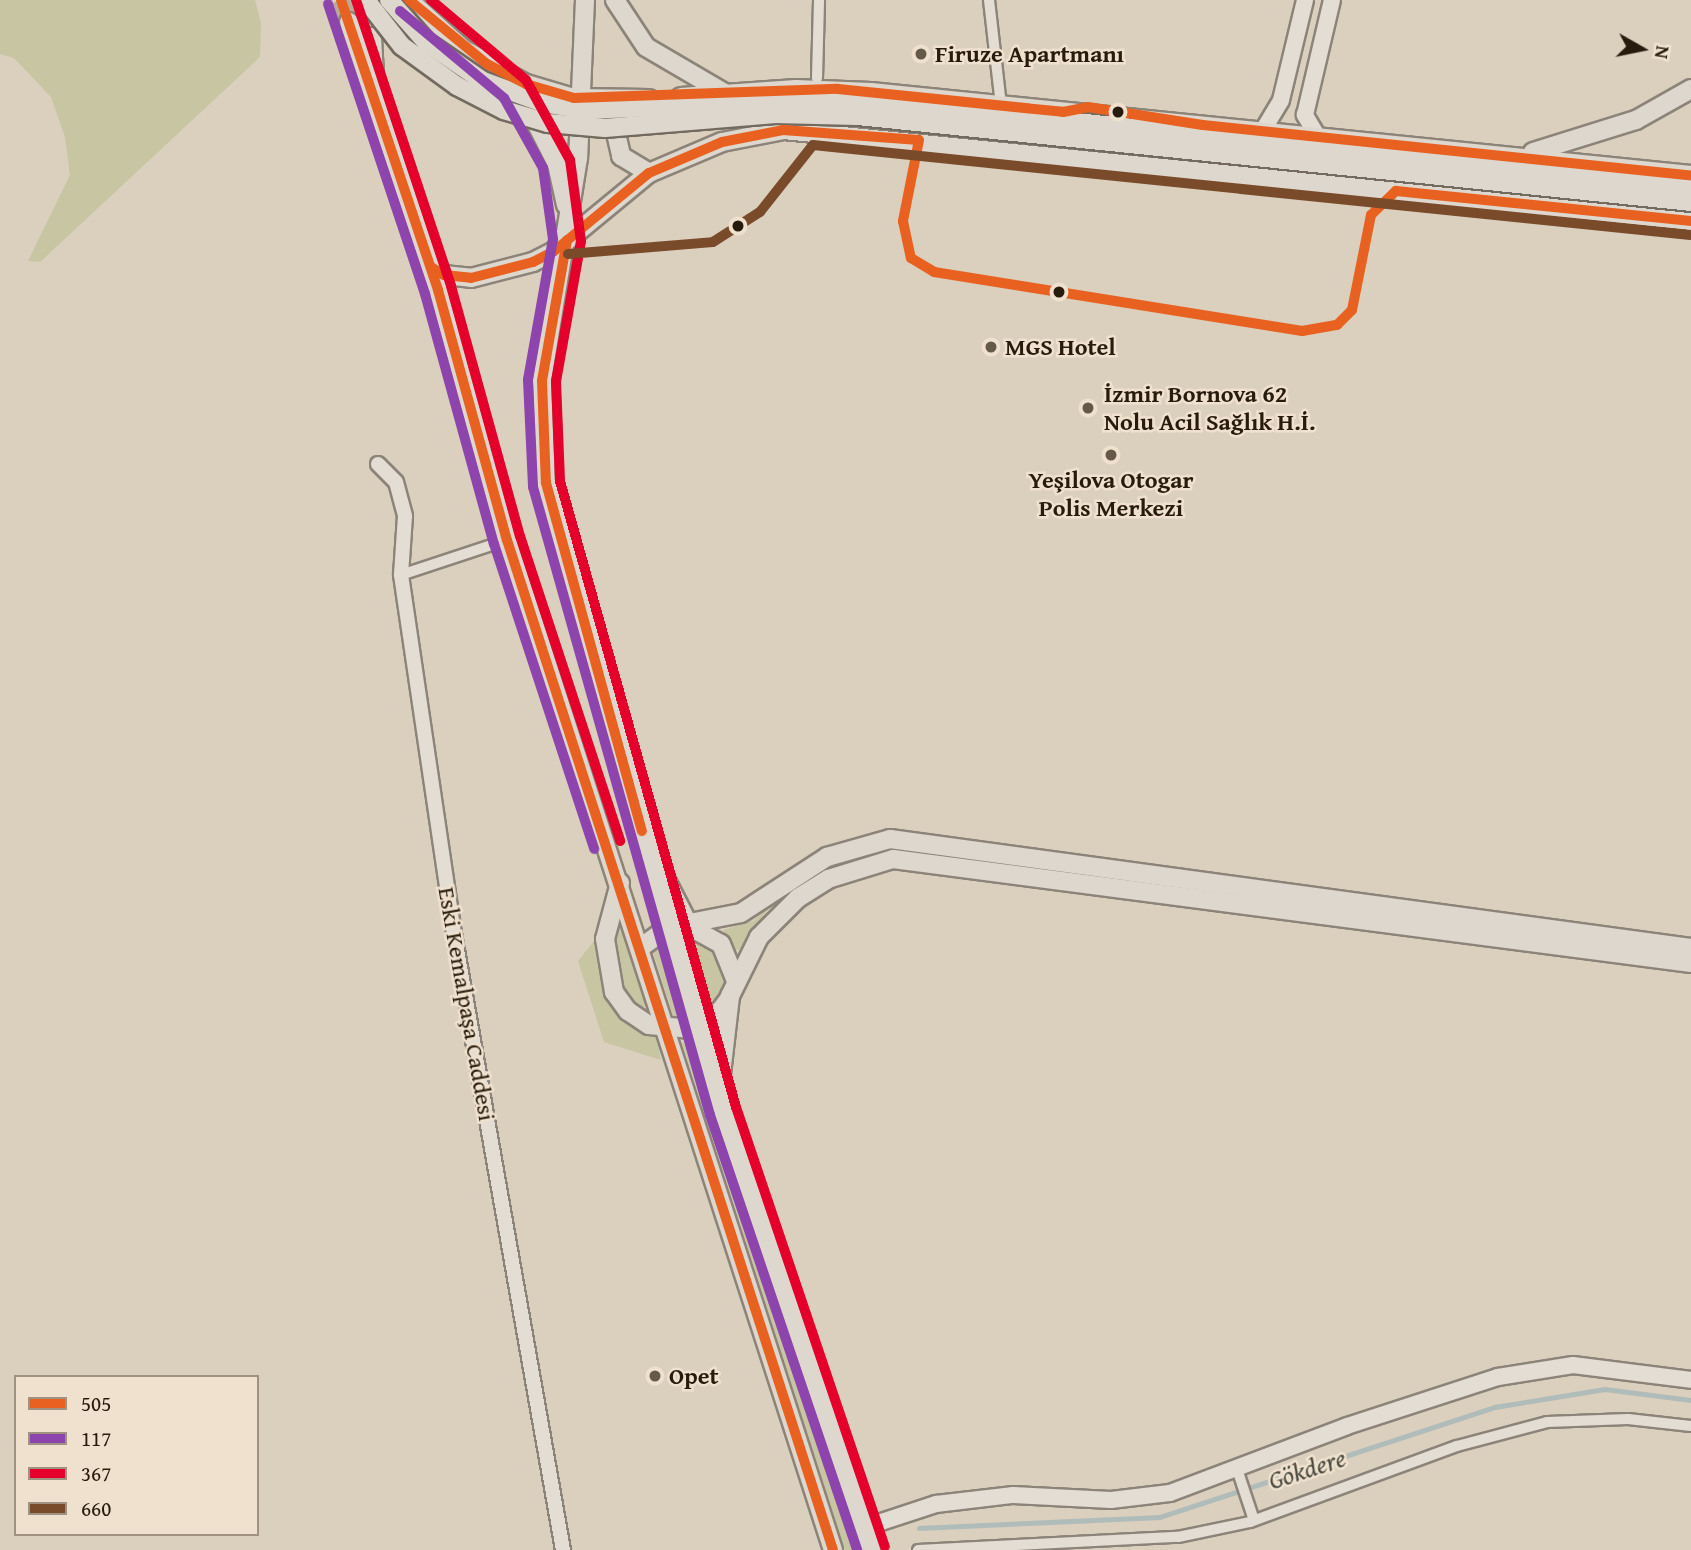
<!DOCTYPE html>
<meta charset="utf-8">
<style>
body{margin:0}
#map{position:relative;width:1691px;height:1550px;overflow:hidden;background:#dbcfbe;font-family:"Gentium Book Plus",serif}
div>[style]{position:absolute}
.green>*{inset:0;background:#c7c5a2}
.stream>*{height:4.5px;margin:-2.25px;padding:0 2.25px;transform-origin:2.25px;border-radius:2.25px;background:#afbcba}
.primary-tunnel>*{height:18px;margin-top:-9px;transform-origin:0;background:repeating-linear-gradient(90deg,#b7ab9a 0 18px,transparent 0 27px)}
.roads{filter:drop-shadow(2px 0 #8c8479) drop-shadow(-2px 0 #8c8479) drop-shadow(0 2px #8c8479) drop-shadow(0 -2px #8c8479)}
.minor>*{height:10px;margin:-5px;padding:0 5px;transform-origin:5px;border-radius:5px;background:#e3ddd4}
.tertiary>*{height:14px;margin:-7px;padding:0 7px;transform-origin:7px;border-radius:7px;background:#e3ddd4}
.secondary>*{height:16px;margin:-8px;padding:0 8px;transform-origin:8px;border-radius:8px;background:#e3ddd4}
.primary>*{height:18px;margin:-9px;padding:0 9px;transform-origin:9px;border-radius:9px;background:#ded7cd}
.bridges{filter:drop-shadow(2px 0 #736b60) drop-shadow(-2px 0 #736b60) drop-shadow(0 2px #736b60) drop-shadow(0 -2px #736b60)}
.primary-bridge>*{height:18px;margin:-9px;padding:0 9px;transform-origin:9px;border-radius:9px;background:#ded7cd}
.bus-1>*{height:10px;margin:-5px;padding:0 5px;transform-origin:5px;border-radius:5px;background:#e86121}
.bus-2>*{height:10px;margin:-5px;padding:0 5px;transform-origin:5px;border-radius:5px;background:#8e44ad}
.bus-3>*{height:10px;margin:-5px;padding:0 5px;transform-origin:5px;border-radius:5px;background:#e4002b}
.bus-4>*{height:10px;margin:-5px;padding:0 5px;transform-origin:5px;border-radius:5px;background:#7a4b2a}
.dots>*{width:19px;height:19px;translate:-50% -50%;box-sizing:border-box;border:4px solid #efe1cd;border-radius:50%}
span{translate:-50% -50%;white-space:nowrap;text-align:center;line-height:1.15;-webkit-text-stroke:5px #efe1cd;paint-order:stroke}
.poi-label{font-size:24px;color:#261b0c;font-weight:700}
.left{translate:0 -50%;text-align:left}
.street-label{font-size:24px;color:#261b0c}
.water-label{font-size:26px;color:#494940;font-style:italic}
.legend{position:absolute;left:14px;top:1375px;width:245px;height:161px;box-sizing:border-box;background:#efe1cd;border:2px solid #9f9280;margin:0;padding:9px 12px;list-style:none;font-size:21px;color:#261b0c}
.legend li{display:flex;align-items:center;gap:14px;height:35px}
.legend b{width:35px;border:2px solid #9f9280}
.north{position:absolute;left:1607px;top:14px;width:70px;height:70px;-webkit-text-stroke:5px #efe1cd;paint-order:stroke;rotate:99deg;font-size:19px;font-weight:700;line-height:28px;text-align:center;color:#261b0c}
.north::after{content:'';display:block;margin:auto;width:24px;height:32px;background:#261b0c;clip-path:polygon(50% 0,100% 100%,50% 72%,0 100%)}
</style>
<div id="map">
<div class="green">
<div style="clip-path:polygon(0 0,255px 0,261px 24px,260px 57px,40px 262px,28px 261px,70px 175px,65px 137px,51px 97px,14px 58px,0 54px)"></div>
<div style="clip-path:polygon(769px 907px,742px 950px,732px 949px,723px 930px,753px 921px)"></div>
<div style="clip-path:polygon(618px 916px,646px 1004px,639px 1012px,613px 975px,613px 918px)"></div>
<div style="clip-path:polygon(683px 936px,716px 952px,726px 978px,722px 997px,706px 1014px)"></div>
<div style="clip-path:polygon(594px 941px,601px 961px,656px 1034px,661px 1060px,604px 1042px,578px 961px)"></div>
<div style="clip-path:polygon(662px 943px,684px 1018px,682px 1021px,675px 1022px,653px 952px)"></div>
<div style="clip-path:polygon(692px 1040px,845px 1506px,858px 1550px,845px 1550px,682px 1043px)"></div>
</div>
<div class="stream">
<div style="left:919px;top:1528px;width:241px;rotate:-2.6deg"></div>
<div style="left:1160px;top:1517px;width:353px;rotate:-18.2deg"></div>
<div style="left:1495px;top:1407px;width:111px;rotate:-9.3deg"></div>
<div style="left:1605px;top:1389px;width:87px;rotate:7.3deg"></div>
</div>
<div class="primary-tunnel">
<div style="left:341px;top:0;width:23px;rotate:70deg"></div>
</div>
<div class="roads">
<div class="minor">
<div style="left:989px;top:0;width:106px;rotate:83.5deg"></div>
<div style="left:817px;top:78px;width:78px;rotate:-88.5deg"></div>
<div style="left:401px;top:575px;width:112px;rotate:-18.3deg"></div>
<div style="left:1236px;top:1466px;width:57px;rotate:71.6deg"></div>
<div style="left:918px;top:1550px;width:260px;rotate:-2.9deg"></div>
<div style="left:1178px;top:1537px;width:74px;rotate:-11.8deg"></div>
<div style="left:1250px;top:1522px;width:221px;rotate:-20.2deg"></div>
<div style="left:1457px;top:1446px;width:93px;rotate:-14.9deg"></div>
<div style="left:1547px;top:1422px;width:81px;rotate:-2.1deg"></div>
<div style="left:1628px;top:1419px;width:63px;rotate:6.3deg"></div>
</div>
<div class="tertiary">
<div style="left:378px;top:464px;width:25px;rotate:45deg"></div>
<div style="left:396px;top:482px;width:35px;rotate:75deg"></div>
<div style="left:405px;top:516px;width:59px;rotate:93.9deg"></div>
<div style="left:401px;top:575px;width:362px;rotate:81.6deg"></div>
<div style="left:454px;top:933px;width:627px;rotate:79.98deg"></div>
</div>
<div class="secondary">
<div style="left:1262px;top:132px;width:37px;rotate:-59deg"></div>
<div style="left:1281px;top:100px;width:103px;rotate:-76.5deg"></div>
<div style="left:1318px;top:137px;width:26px;rotate:-121deg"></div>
<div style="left:1305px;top:115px;width:118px;rotate:-76.8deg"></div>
<div style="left:866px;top:1527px;width:74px;rotate:-18.2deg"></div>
<div style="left:936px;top:1504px;width:78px;rotate:-6.7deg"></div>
<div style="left:1013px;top:1495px;width:98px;rotate:2.9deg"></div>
<div style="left:1111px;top:1500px;width:59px;rotate:-6.8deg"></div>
<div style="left:1170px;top:1493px;width:189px;rotate:-20.7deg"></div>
<div style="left:1347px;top:1426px;width:159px;rotate:-18deg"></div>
<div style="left:1498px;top:1377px;width:76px;rotate:-9.1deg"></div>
<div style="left:1573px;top:1365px;width:119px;rotate:7.2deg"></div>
</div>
<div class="primary">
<div style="left:409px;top:0;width:73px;rotate:42.2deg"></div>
<div style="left:463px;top:49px;width:72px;rotate:29.1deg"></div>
<div style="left:526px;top:84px;width:50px;rotate:16.3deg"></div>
<div style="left:574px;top:98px;width:75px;rotate:0.8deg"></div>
<div style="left:585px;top:0;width:158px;rotate:92.5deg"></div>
<div style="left:578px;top:158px;width:226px;rotate:99.2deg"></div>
<div style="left:542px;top:381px;width:102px;rotate:87.8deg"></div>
<div style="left:546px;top:483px;width:652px;rotate:74.26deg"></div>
<div style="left:723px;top:1111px;width:464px;rotate:71.3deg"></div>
<div style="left:615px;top:0;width:56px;rotate:56.6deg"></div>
<div style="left:646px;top:47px;width:93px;rotate:30.4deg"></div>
<div style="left:349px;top:22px;width:282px;rotate:71.6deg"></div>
<div style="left:438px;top:290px;width:259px;rotate:74.6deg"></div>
<div style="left:507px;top:540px;width:1061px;rotate:72.11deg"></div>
<div style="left:372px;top:37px;width:36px;rotate:87deg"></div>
<div style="left:681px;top:97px;width:115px;rotate:-4deg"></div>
<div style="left:796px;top:89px;width:75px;rotate:2.3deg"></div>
<div style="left:871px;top:92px;width:824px;rotate:5.78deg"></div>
<div style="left:530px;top:111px;width:59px;rotate:63deg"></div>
<div style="left:557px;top:164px;width:42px;rotate:77.6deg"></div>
<div style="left:620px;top:114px;width:16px;rotate:108deg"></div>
<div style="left:615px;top:129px;width:28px;rotate:77deg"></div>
<div style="left:621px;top:156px;width:33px;rotate:31deg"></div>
<div style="left:1533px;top:152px;width:108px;rotate:-17.3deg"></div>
<div style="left:1636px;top:120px;width:63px;rotate:-29.4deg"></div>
<div style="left:431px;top:267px;width:15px;rotate:32deg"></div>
<div style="left:444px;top:275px;width:27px;rotate:6deg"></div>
<div style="left:471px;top:278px;width:64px;rotate:-14.5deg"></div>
<div style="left:533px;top:262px;width:22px;rotate:-27deg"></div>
<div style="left:553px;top:252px;width:124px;rotate:-39.5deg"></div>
<div style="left:649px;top:173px;width:79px;rotate:-23deg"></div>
<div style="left:722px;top:142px;width:62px;rotate:-11.1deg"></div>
<div style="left:783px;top:130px;width:913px;rotate:5.72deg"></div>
<div style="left:660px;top:869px;width:65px;rotate:62.7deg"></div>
<div style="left:690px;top:927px;width:35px;rotate:29deg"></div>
<div style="left:721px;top:944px;width:38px;rotate:68deg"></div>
<div style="left:620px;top:883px;width:58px;rotate:105deg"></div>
<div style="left:605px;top:939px;width:54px;rotate:80.4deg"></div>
<div style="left:614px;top:992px;width:24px;rotate:54deg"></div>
<div style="left:628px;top:1011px;width:25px;rotate:34deg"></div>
<div style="left:649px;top:1025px;width:42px;rotate:5.4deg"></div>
<div style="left:691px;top:1029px;width:34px;rotate:-32deg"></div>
<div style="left:720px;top:1011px;width:14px;rotate:-54deg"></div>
<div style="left:640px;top:948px;width:36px;rotate:-36deg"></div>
<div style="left:669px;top:927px;width:73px;rotate:-11deg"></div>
<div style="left:741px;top:913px;width:103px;rotate:-33.1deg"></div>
<div style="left:827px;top:857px;width:66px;rotate:-15.9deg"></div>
<div style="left:890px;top:839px;width:808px;rotate:7.75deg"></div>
<div style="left:720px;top:1083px;width:88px;rotate:-83.4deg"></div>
<div style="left:730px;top:996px;width:66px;rotate:-63.8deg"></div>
<div style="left:759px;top:937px;width:55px;rotate:-45deg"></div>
<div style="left:798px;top:898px;width:36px;rotate:-32deg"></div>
<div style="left:828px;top:879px;width:68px;rotate:-17.1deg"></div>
<div style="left:893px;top:859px;width:805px;rotate:7.43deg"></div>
</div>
</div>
<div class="bridges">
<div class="primary-bridge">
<div style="left:366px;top:0;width:58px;rotate:52deg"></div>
<div style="left:402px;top:46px;width:68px;rotate:36deg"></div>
<div style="left:457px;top:86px;width:53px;rotate:27.1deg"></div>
<div style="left:504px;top:110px;width:46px;rotate:16.5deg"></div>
<div style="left:548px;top:123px;width:57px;rotate:5deg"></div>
<div style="left:605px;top:128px;width:171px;rotate:-4.7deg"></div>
<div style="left:775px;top:114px;width:83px;rotate:1.4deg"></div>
<div style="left:858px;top:116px;width:837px;rotate:5.89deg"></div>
<div style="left:389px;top:0;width:56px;rotate:48.6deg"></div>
<div style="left:426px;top:42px;width:69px;rotate:34.4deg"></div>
<div style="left:483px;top:81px;width:64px;rotate:20.1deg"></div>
<div style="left:543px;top:103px;width:45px;rotate:9deg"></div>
<div style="left:587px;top:110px;width:258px;rotate:-2.7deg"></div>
<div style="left:845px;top:98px;width:851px;rotate:5.94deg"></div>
</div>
</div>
<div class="bus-1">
<div style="left:341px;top:0;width:306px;rotate:71.5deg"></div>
<div style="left:438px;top:290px;width:259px;rotate:74.6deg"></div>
<div style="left:507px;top:540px;width:1061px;rotate:72.11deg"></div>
<div style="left:409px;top:0;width:101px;rotate:39.4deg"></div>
<div style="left:487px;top:64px;width:44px;rotate:27.1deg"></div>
<div style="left:526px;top:84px;width:50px;rotate:16.3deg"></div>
<div style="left:574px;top:98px;width:264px;rotate:-2deg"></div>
<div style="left:838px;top:89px;width:226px;rotate:5.8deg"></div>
<div style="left:1063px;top:112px;width:25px;rotate:-11deg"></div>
<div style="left:1088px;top:107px;width:116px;rotate:8.9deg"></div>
<div style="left:1203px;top:125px;width:491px;rotate:5.9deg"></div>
<div style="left:567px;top:240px;width:143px;rotate:100.1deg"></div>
<div style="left:542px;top:381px;width:102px;rotate:87.8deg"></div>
<div style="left:546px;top:483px;width:361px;rotate:74.6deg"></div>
<div style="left:431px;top:267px;width:15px;rotate:32deg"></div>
<div style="left:444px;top:275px;width:27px;rotate:6deg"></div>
<div style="left:471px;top:278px;width:64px;rotate:-14.5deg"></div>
<div style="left:533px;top:262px;width:22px;rotate:-27deg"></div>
<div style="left:553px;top:252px;width:124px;rotate:-39.5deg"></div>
<div style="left:649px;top:173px;width:79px;rotate:-23deg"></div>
<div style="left:722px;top:142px;width:62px;rotate:-11.1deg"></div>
<div style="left:783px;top:130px;width:136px;rotate:4.2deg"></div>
<div style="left:919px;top:140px;width:83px;rotate:101.2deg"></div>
<div style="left:903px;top:221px;width:38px;rotate:78deg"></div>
<div style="left:911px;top:258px;width:27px;rotate:31deg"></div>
<div style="left:934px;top:272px;width:373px;rotate:9.1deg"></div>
<div style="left:1302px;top:331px;width:36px;rotate:-10deg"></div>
<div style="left:1337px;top:325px;width:21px;rotate:-45deg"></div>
<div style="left:1352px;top:310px;width:97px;rotate:-78.7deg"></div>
<div style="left:1371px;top:215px;width:35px;rotate:-44deg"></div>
<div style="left:1396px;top:191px;width:297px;rotate:5.8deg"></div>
</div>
<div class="bus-2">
<div style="left:328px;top:4px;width:306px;rotate:71.5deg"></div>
<div style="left:425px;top:294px;width:259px;rotate:74.6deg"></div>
<div style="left:494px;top:544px;width:321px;rotate:71.8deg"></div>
<div style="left:400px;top:11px;width:136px;rotate:39.9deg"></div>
<div style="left:504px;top:98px;width:80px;rotate:60.9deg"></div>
<div style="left:543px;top:168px;width:72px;rotate:82deg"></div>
<div style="left:553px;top:239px;width:143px;rotate:100.1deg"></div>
<div style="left:528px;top:380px;width:107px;rotate:87.3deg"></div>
<div style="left:533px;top:487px;width:652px;rotate:74.26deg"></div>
<div style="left:710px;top:1115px;width:459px;rotate:71.3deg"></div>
</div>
<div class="bus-3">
<div style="left:356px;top:0;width:301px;rotate:71.6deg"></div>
<div style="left:451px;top:286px;width:259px;rotate:74.6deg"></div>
<div style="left:520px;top:536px;width:321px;rotate:71.8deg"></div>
<div style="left:431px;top:0;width:124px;rotate:40.1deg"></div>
<div style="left:526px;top:80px;width:91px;rotate:61.2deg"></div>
<div style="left:570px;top:160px;width:82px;rotate:82.3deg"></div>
<div style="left:581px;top:241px;width:142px;rotate:100.1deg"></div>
<div style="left:556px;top:381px;width:100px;rotate:87.7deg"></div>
<div style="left:560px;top:481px;width:650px;rotate:74.3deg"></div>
<div style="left:736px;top:1107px;width:464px;rotate:71.3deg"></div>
</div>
<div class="bus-4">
<div style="left:568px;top:254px;width:145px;rotate:-4.7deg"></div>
<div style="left:713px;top:242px;width:56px;rotate:-32.6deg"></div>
<div style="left:760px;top:212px;width:85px;rotate:-51.7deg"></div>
<div style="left:813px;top:145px;width:882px;rotate:5.86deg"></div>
</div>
<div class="dots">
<div style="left:921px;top:54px;background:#655a4a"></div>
<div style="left:1118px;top:112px;background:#261b0c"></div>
<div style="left:738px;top:226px;background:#261b0c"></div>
<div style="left:1059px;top:292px;background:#261b0c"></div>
<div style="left:991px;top:347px;background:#655a4a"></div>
<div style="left:1088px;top:408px;background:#655a4a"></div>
<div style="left:1111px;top:455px;background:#655a4a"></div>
<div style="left:655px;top:1376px;background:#655a4a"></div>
</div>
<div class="poi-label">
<span class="left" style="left:935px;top:54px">Firuze Apartmanı</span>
<span class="left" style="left:1005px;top:347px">MGS Hotel</span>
<span class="left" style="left:1104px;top:408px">İzmir Bornova 62<br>Nolu Acil Sağlık H.İ.</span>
<span style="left:1111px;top:494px">Yeşilova Otogar<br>Polis Merkezi</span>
<span class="left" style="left:669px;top:1376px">Opet</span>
</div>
<div class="street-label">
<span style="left:467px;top:1004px;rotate:80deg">Eski Kemalpaşa Caddesi</span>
</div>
<div class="water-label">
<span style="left:1307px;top:1469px;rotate:-18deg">Gökdere</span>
</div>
<ul class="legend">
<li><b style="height:9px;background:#e86121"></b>505</li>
<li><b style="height:9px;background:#8e44ad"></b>117</li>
<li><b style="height:9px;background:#e4002b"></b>367</li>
<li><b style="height:9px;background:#7a4b2a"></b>660</li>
</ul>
<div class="north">N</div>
</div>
